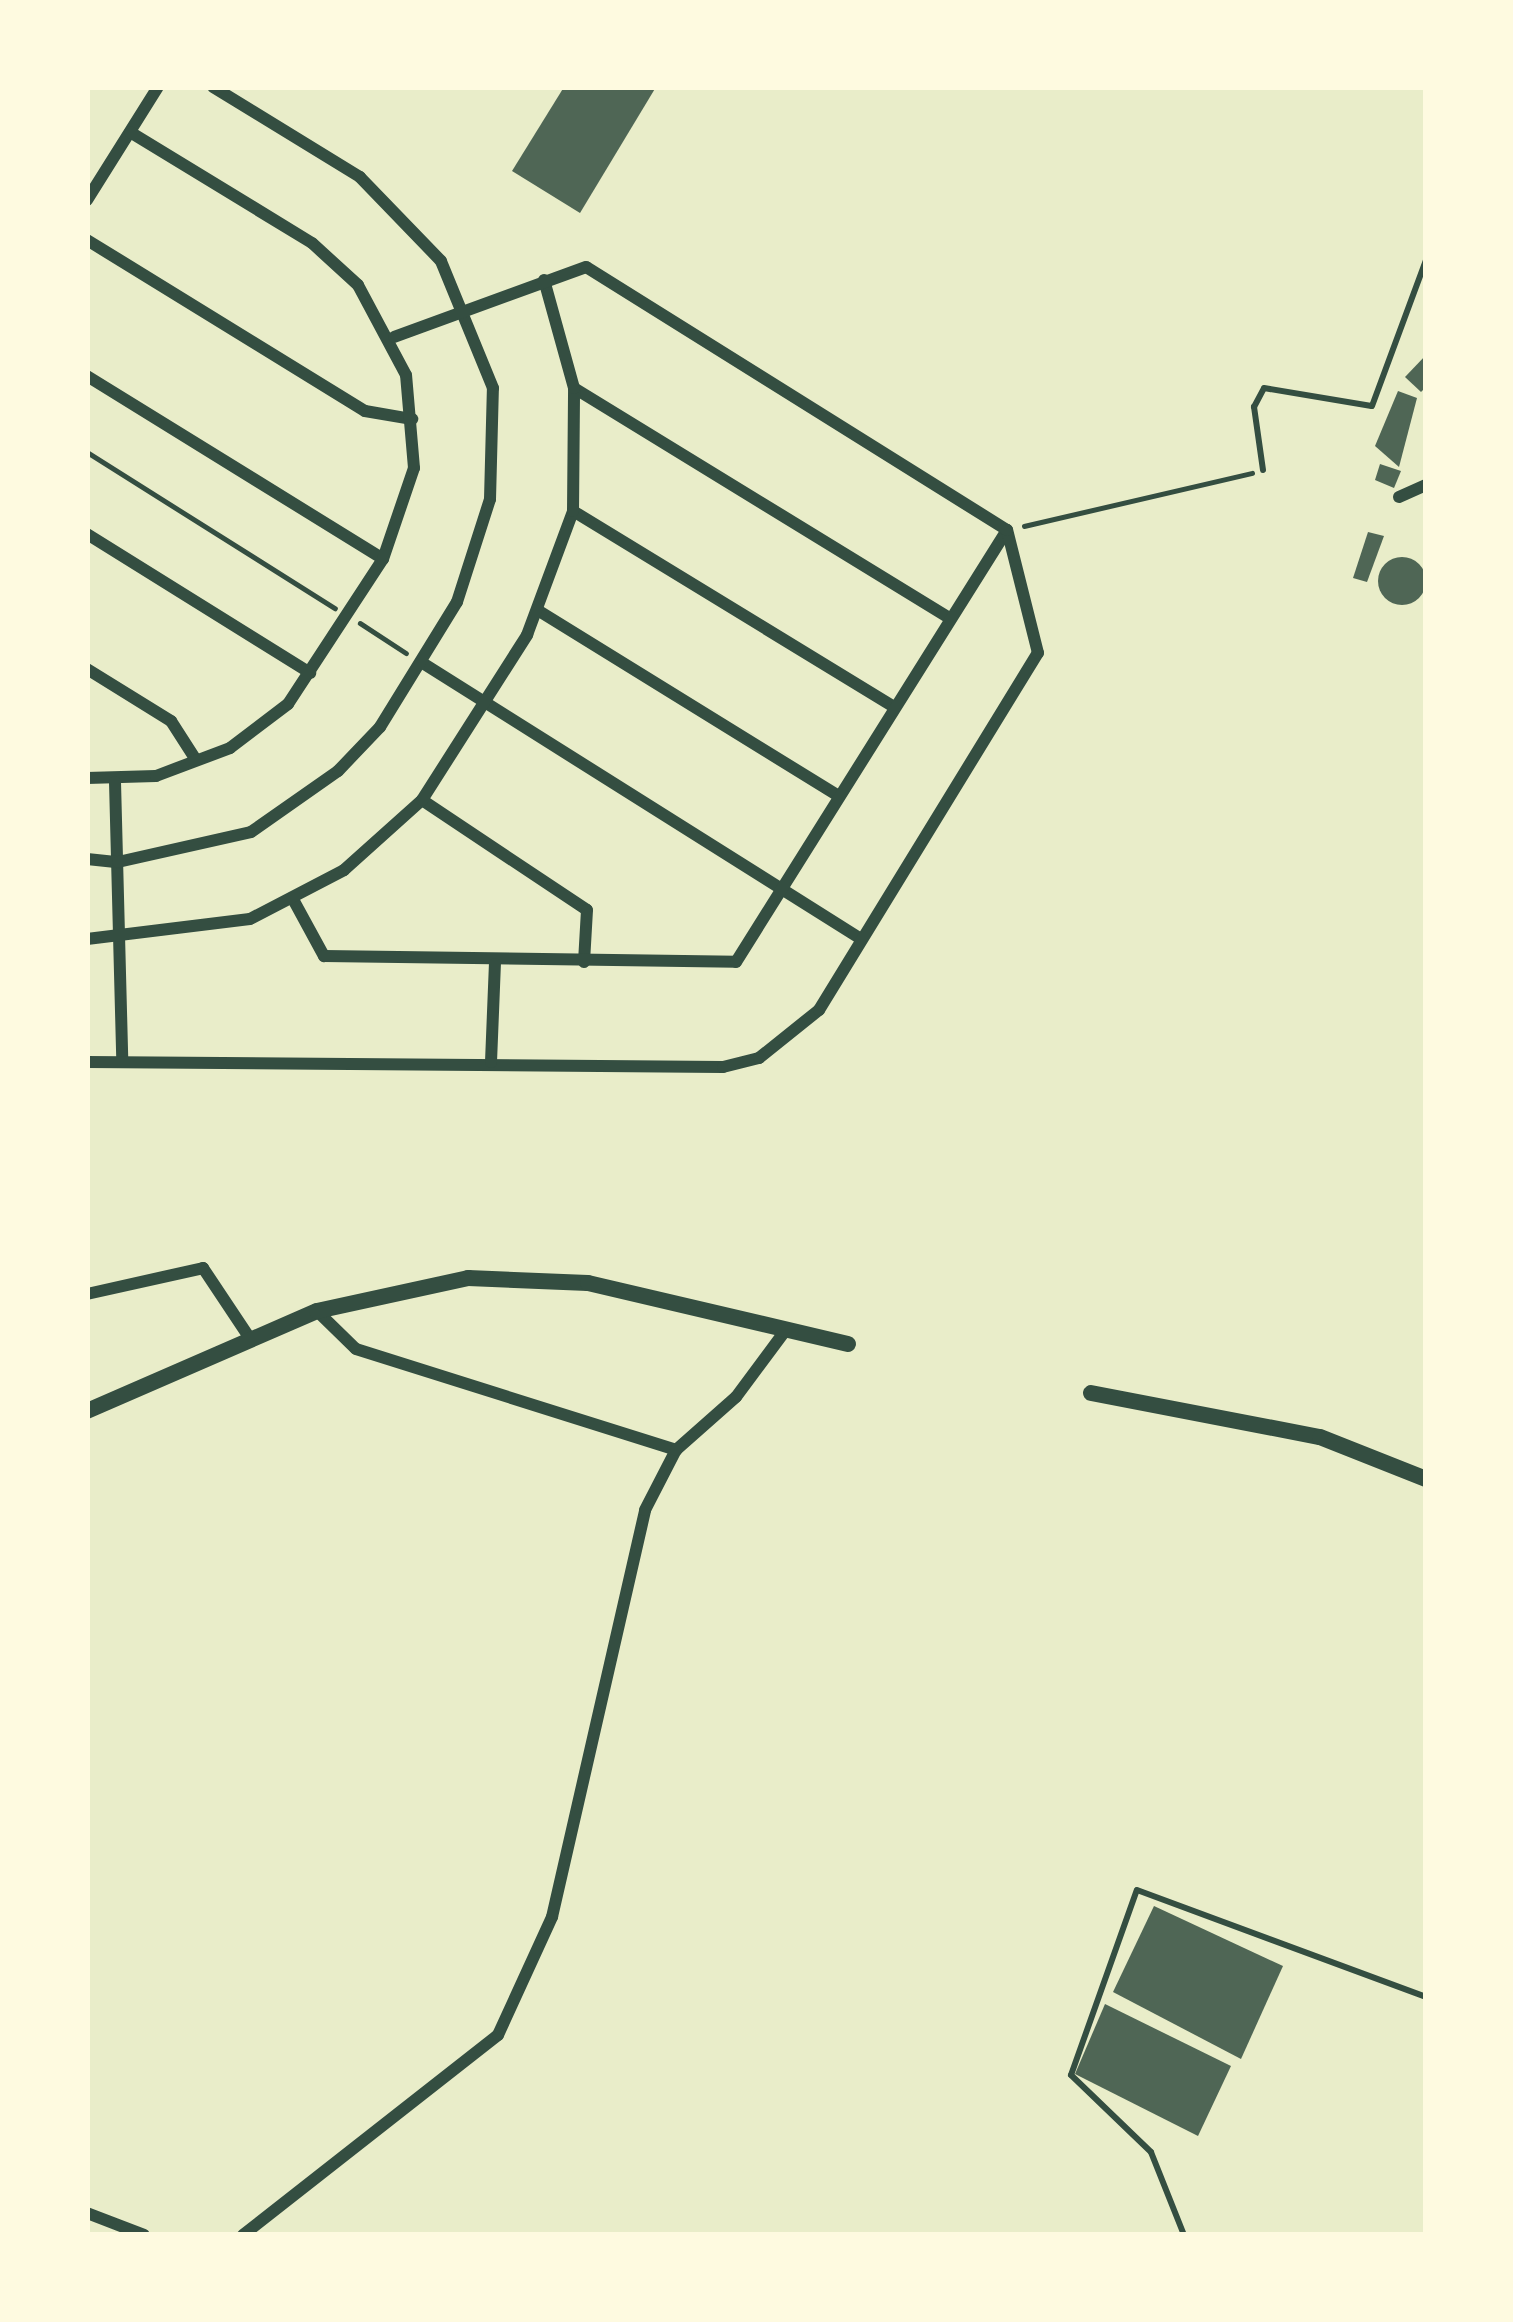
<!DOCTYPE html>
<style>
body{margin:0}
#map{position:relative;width:1513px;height:2322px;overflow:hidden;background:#e9edc9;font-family:"Alegreya Sans",sans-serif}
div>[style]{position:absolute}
.building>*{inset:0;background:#4f6655}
.round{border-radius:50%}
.path>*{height:4.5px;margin:-2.25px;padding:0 2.25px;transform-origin:2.25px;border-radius:2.25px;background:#344e41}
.service>*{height:6px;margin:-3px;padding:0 3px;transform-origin:3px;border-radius:3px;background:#344e41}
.minor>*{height:12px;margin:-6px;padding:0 6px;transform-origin:6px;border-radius:6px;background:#344e41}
.secondary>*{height:16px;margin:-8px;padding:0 8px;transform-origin:8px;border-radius:8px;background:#344e41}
span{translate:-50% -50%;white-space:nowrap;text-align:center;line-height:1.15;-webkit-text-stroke:9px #fefae0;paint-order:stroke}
.frame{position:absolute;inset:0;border:90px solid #fefae0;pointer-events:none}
</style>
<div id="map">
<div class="building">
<div style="clip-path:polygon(564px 87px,656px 87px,580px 213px,512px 171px)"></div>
<div style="clip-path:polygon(1426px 355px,1426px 387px,1421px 392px,1405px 377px)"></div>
<div style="clip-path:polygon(1398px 391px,1417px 398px,1399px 467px,1375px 446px)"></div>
<div style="clip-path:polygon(1380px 464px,1401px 471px,1394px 488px,1375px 480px)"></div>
<div style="clip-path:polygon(1368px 532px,1384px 536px,1367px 582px,1353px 578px)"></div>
<div class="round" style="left:1378px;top:557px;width:48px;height:48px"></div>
<div style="clip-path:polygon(1154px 1906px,1283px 1966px,1241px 2059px,1113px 1992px)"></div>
<div style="clip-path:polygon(1105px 2004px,1231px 2066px,1198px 2136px,1075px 2074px)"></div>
</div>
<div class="path">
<div style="left:87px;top:452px;width:293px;rotate:32.2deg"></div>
<div style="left:1024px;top:526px;width:234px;rotate:-13.1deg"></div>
<div style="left:360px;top:623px;width:55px;rotate:33.1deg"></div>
</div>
<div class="service">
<div style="left:1263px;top:470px;width:64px;rotate:-98.1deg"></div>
<div style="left:1254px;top:407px;width:21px;rotate:-62deg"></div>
<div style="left:1264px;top:388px;width:109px;rotate:9.5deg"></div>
<div style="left:1372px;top:406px;width:156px;rotate:-69.7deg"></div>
<div style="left:1184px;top:2235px;width:89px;rotate:-111.7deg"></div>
<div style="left:1151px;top:2152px;width:111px;rotate:-136.1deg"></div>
<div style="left:1071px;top:2075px;width:196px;rotate:-70.4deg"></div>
<div style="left:1137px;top:1890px;width:308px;rotate:20.3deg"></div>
</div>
<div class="minor">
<div style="left:87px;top:200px;width:133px;rotate:-57.9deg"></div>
<div style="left:87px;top:240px;width:326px;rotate:31.6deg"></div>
<div style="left:365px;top:411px;width:48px;rotate:9.7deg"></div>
<div style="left:87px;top:376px;width:348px;rotate:31.7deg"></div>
<div style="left:574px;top:388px;width:440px;rotate:31.5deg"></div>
<div style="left:1399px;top:497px;width:30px;rotate:-24deg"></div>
<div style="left:573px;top:511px;width:376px;rotate:31.4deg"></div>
<div style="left:87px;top:534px;width:263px;rotate:31.9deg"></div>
<div style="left:539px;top:611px;width:352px;rotate:31.7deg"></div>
<div style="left:421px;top:662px;width:520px;rotate:32.19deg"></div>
<div style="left:87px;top:669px;width:99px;rotate:31.8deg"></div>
<div style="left:171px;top:721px;width:46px;rotate:57.3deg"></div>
<div style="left:87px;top:778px;width:69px;rotate:-1.7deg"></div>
<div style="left:156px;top:776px;width:79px;rotate:-20.7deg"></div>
<div style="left:230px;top:748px;width:73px;rotate:-37.2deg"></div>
<div style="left:288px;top:704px;width:173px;rotate:-56.8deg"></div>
<div style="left:383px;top:559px;width:96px;rotate:-71.2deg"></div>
<div style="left:414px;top:468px;width:93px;rotate:-94.9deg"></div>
<div style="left:406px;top:375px;width:102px;rotate:-118.1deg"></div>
<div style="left:358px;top:285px;width:62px;rotate:-137.6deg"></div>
<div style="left:312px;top:243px;width:213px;rotate:-148.6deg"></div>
<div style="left:115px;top:782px;width:276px;rotate:88.5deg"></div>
<div style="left:422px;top:800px;width:198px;rotate:33.7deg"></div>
<div style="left:587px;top:910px;width:52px;rotate:93.3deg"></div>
<div style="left:87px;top:859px;width:31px;rotate:6deg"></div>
<div style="left:118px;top:862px;width:136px;rotate:-12.7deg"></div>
<div style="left:251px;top:832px;width:106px;rotate:-35deg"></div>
<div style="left:338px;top:771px;width:61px;rotate:-46.3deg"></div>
<div style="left:380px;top:727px;width:147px;rotate:-58.4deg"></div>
<div style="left:457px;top:602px;width:108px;rotate:-72.2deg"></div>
<div style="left:490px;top:499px;width:111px;rotate:-88.5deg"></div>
<div style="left:493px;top:388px;width:137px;rotate:-112.3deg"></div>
<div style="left:441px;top:261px;width:117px;rotate:-134deg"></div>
<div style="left:360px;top:177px;width:172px;rotate:-148.5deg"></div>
<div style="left:294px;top:901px;width:63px;rotate:61.4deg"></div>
<div style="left:324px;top:956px;width:412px;rotate:0.8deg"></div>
<div style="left:736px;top:962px;width:510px;rotate:-57.9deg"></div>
<div style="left:87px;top:939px;width:164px;rotate:-7deg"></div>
<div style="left:250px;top:919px;width:106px;rotate:-27.5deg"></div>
<div style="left:344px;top:870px;width:105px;rotate:-41.9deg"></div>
<div style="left:422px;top:800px;width:196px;rotate:-57.5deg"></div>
<div style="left:527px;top:635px;width:132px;rotate:-69.6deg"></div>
<div style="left:573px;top:511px;width:123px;rotate:-89.5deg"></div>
<div style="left:574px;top:388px;width:112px;rotate:-105.5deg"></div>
<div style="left:87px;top:1062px;width:636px;rotate:0.45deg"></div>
<div style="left:723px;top:1067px;width:37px;rotate:-14deg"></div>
<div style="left:759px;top:1058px;width:77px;rotate:-38.7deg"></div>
<div style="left:819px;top:1010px;width:419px;rotate:-58.5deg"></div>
<div style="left:1038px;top:653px;width:127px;rotate:-104.1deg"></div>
<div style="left:1007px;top:530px;width:496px;rotate:-148deg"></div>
<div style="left:586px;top:267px;width:204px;rotate:160deg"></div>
<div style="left:491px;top:1062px;width:98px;rotate:-87.7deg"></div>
<div style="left:87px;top:1294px;width:119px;rotate:-12.6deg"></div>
<div style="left:203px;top:1268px;width:87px;rotate:56.3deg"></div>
<div style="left:317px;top:1311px;width:54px;rotate:44.3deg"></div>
<div style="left:356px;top:1349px;width:336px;rotate:17.5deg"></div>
<div style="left:87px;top:2213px;width:61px;rotate:21.1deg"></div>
<div style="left:243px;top:2235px;width:324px;rotate:-38.1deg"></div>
<div style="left:498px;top:2035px;width:130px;rotate:-65.4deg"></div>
<div style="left:552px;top:1917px;width:417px;rotate:-77.1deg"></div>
<div style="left:645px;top:1510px;width:68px;rotate:-62.7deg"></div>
<div style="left:676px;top:1450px;width:80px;rotate:-41.5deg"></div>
<div style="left:736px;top:1397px;width:82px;rotate:-53.4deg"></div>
</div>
<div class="secondary">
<div style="left:1091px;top:1393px;width:233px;rotate:10.9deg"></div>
<div style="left:1320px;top:1437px;width:114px;rotate:21.6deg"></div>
<div style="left:87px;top:1411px;width:251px;rotate:-23.5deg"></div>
<div style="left:317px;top:1311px;width:155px;rotate:-12.3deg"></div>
<div style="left:468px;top:1278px;width:120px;rotate:2.4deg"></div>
<div style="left:588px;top:1283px;width:267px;rotate:13.2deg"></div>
</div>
<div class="frame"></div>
</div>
